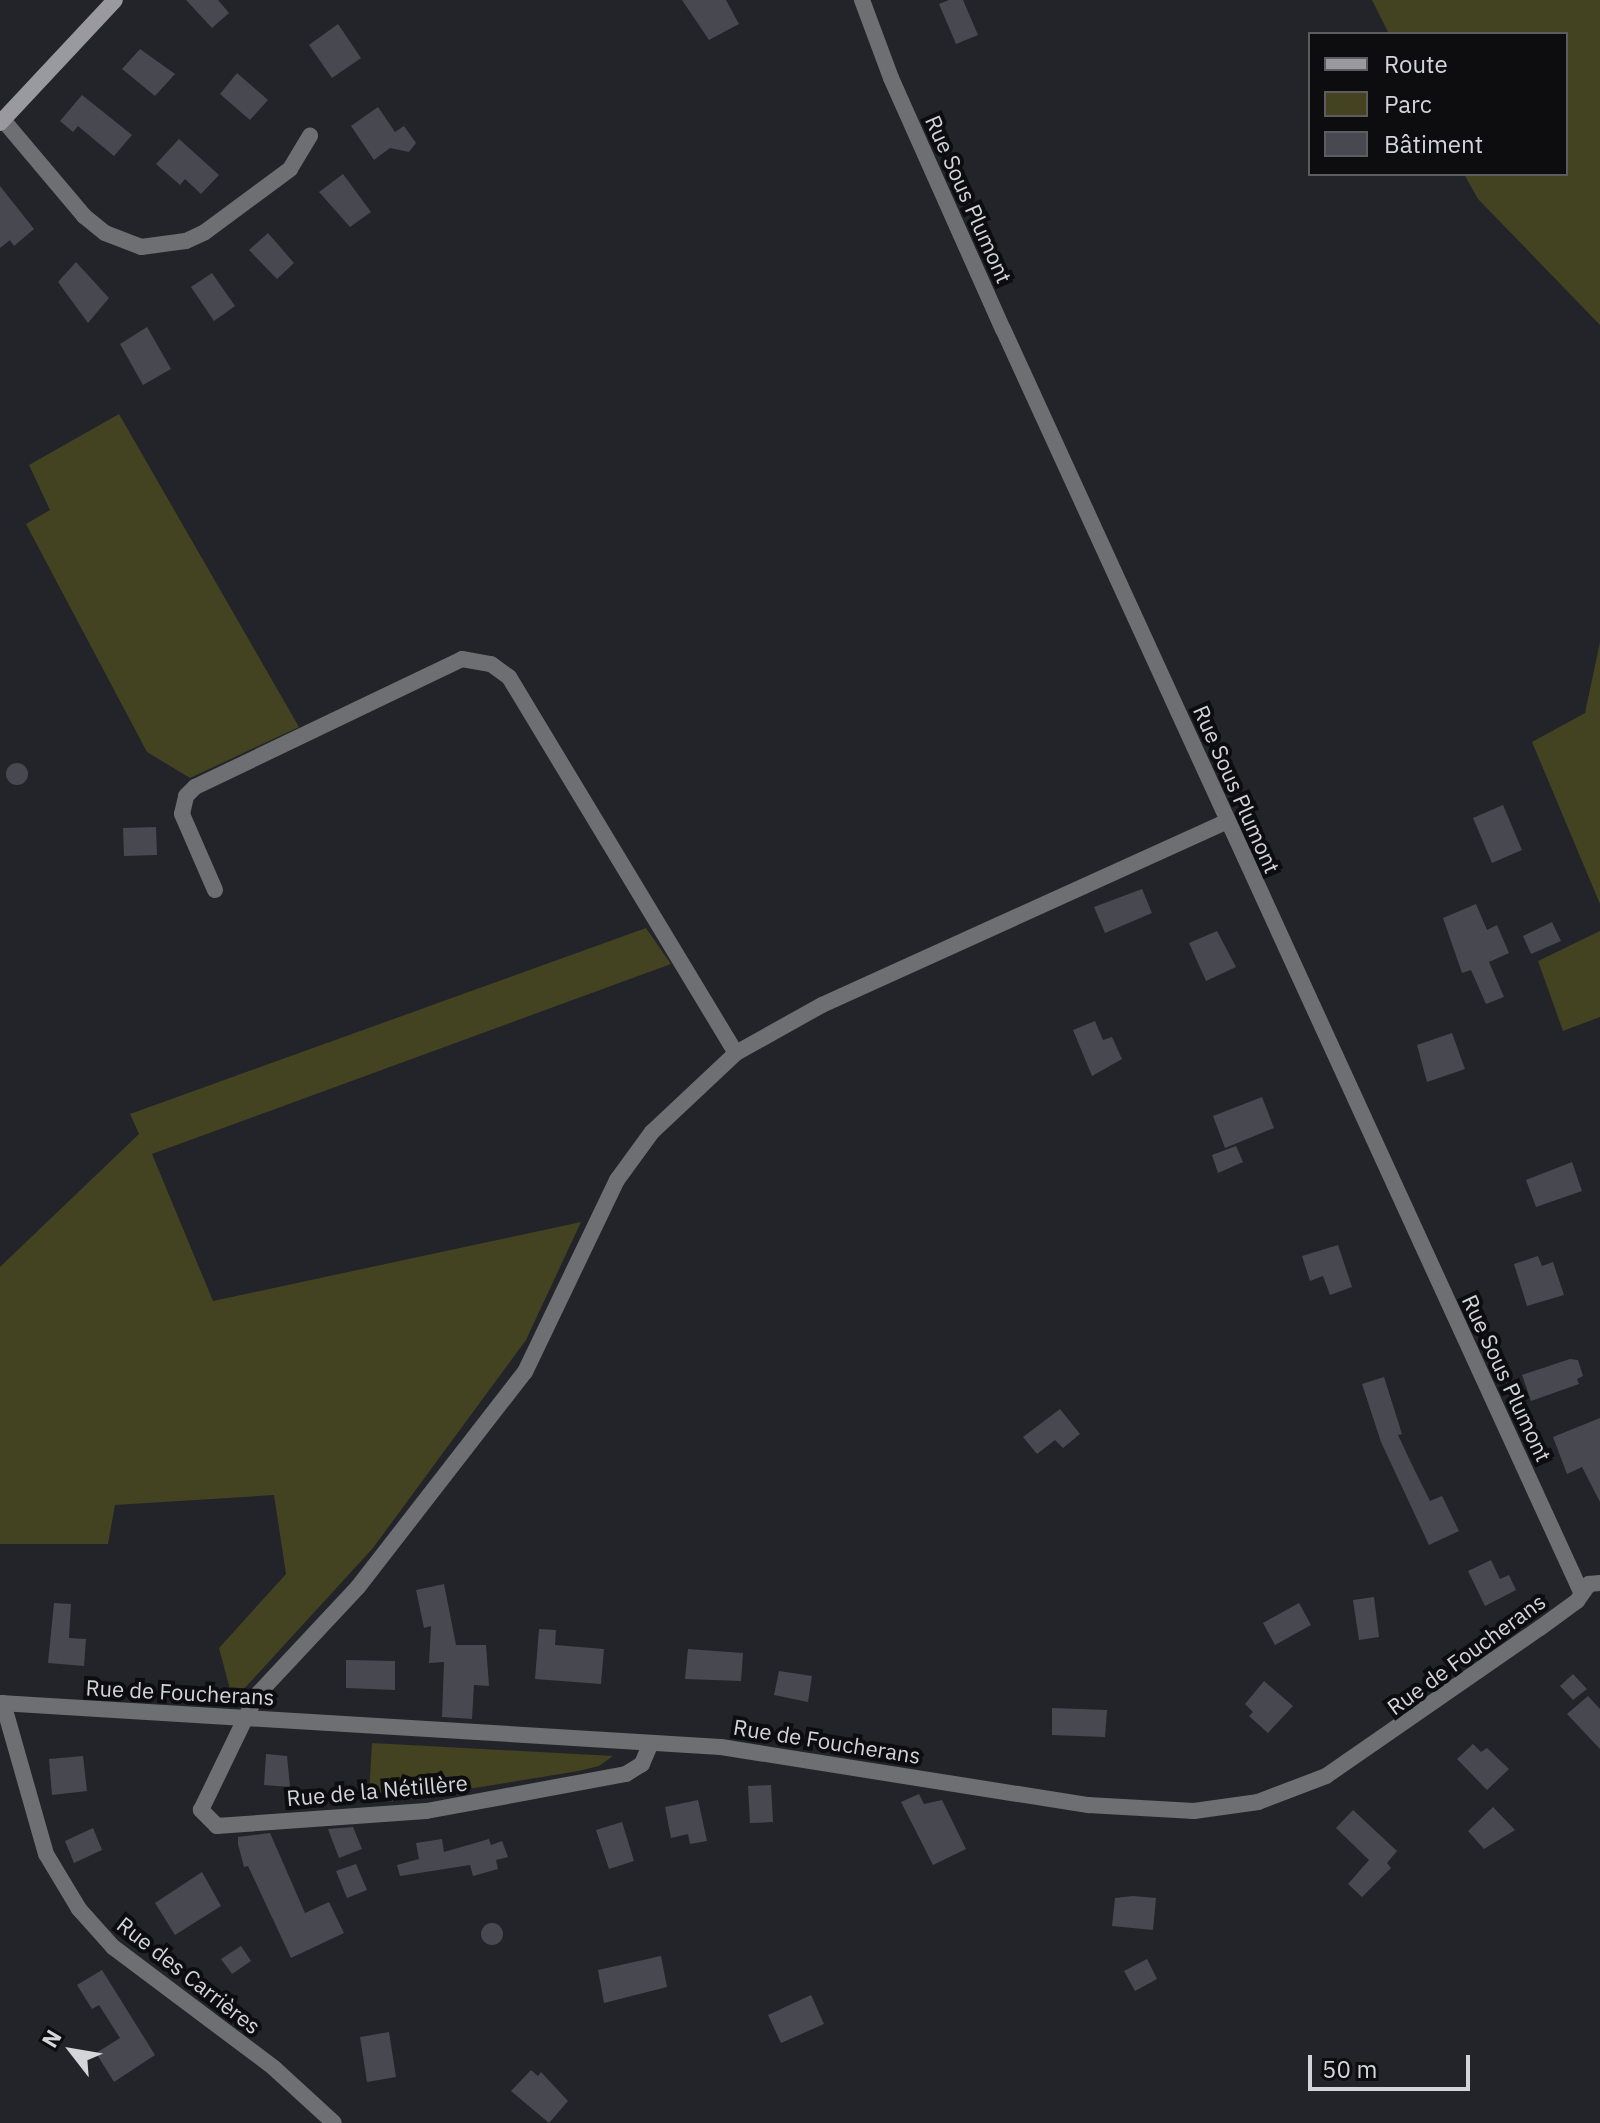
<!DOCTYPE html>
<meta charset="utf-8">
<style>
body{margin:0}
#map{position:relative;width:1600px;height:2123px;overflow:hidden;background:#23232a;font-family:"IBM Plex Sans",sans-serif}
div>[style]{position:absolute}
.green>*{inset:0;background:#434221}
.building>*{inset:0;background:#484950}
.round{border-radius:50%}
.minor>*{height:16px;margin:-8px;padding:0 8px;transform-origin:8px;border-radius:8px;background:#6e6f72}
.secondary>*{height:16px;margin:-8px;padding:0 8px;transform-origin:8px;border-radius:8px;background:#99999f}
span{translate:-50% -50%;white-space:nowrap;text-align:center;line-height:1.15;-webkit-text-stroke:8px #0d0d10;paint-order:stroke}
.street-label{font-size:22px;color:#d4d5d9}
.legend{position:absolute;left:1308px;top:32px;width:260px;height:144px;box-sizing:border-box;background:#0d0d10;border:2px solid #5d5d60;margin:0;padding:10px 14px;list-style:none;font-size:24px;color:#d4d5d9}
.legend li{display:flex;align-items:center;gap:16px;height:40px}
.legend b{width:40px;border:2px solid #5d5d60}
.north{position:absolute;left:32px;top:2011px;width:80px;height:80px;-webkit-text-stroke:6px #0d0d10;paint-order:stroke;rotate:301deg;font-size:22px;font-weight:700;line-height:32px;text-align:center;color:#d4d5d9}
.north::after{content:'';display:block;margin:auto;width:28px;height:36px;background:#d4d5d9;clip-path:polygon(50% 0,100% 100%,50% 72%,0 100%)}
.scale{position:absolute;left:1308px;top:2055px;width:162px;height:36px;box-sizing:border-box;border:4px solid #d4d5d9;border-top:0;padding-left:10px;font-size:24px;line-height:28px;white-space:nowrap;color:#d4d5d9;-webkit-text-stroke:6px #0d0d10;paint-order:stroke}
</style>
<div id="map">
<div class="green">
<div style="clip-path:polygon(1372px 0,1600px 0,1600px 325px,1478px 199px,1464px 174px,1566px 174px,1566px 34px,1389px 34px)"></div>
<div style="clip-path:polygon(119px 414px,299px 727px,190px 778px,147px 752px,26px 524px,50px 510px,29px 465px)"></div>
<div style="clip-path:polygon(1600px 642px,1600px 904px,1532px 742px,1585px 713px)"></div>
<div style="clip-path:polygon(646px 928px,671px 964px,152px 1154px,213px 1301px,581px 1222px,526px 1340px,373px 1548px,233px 1701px,219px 1648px,286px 1574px,274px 1495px,115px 1505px,108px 1544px,0 1544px,0 1267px,139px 1134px,130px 1114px)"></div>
<div style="clip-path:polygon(1600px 931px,1600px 1017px,1563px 1031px,1538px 961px)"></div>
<div style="clip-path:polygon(372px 1743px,613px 1756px,599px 1766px,579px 1771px,388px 1802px,387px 1792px,369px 1794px)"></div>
</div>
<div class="building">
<div style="clip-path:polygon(186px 0,218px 0,229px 13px,212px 28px)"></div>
<div style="clip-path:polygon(682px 0,726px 0,739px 24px,709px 40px)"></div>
<div style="clip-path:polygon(949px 0,963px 0,978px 35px,956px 44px,939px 4px)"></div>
<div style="clip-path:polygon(338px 24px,361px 58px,332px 78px,309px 45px)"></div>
<div style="clip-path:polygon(140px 49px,175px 74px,155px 96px,122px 69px)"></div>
<div style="clip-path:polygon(237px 73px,268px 100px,250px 120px,220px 94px)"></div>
<div style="clip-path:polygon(82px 95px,132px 135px,114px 156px,78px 126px,73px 132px,60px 121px)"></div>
<div style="clip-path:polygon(378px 107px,395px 132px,404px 126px,416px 143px,409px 152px,390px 148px,374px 160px,351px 126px)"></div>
<div style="clip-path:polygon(179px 139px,219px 175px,201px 194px,185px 179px,180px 185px,156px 164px)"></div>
<div style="clip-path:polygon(343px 174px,371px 212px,350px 227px,319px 192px)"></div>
<div style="clip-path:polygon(0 186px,34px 229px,14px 246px,10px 240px,0 248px)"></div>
<div style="clip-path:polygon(268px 233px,294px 263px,277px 279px,249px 250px)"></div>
<div style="clip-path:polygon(76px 262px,109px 298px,88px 323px,58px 282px)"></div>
<div style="clip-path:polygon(212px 273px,235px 306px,214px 321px,191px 287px)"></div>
<div style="clip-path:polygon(147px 327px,171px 369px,143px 385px,120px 344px)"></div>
<div class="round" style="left:6px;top:763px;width:22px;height:22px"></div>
<div style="clip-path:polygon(1503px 805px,1522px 850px,1492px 863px,1473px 818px)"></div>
<div style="clip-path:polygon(156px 827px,157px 855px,124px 856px,123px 828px)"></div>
<div style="clip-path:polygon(1142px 889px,1152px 913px,1105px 933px,1094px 907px)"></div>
<div style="clip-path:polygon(1476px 904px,1487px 930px,1497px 925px,1509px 953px,1489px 962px,1504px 997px,1486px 1004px,1471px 970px,1462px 973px,1443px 918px)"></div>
<div style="clip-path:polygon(1552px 922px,1561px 941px,1531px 954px,1523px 936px)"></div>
<div style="clip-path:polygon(1217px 931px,1236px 967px,1206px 981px,1189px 943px)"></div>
<div style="clip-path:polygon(1095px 1021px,1103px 1040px,1112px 1037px,1122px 1059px,1092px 1076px,1073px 1030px)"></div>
<div style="clip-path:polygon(1452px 1033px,1465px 1069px,1427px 1082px,1417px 1045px)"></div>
<div style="clip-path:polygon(1262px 1097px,1274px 1128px,1225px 1148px,1213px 1116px)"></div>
<div style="clip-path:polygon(1236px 1146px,1243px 1162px,1218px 1173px,1212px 1155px)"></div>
<div style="clip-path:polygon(1572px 1162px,1582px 1191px,1536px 1207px,1526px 1180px)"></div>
<div style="clip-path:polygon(1338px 1245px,1352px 1287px,1330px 1295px,1323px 1276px,1310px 1281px,1302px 1256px)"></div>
<div style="clip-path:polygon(1538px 1256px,1542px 1266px,1553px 1262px,1564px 1295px,1527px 1306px,1514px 1264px)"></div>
<div style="clip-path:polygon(1570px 1359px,1578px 1360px,1583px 1376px,1577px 1379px,1579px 1384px,1531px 1401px,1522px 1375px)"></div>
<div style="clip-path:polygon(1384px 1377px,1402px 1434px,1398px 1435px,1414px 1469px,1430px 1501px,1442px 1496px,1459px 1531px,1429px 1545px,1381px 1442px,1362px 1384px)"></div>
<div style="clip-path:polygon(1060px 1409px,1080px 1434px,1063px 1448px,1055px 1440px,1037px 1454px,1023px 1437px)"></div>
<div style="clip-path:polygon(1600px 1418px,1600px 1502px,1582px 1467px,1567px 1474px,1553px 1437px)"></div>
<div style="clip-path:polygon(1491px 1560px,1500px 1579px,1509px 1575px,1516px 1590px,1485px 1606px,1468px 1571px)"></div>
<div style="clip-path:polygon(444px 1584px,456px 1645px,486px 1645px,489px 1686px,474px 1685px,472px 1719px,442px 1717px,444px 1662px,429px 1663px,431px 1626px,424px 1628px,416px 1590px)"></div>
<div style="clip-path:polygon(1374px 1597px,1379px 1637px,1359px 1640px,1353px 1600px)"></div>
<div style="clip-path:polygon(54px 1603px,71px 1604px,69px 1638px,86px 1639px,84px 1666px,48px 1663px)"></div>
<div style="clip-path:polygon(1299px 1603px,1311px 1625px,1275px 1645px,1263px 1623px)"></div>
<div style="clip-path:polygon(539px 1629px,556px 1630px,555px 1645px,604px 1649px,601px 1684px,535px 1679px)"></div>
<div style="clip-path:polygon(688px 1649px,743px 1653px,741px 1681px,685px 1679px)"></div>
<div style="clip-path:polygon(346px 1660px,395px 1661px,395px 1690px,346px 1688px)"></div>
<div style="clip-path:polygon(779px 1671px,812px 1676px,808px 1702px,774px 1695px)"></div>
<div style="clip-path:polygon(1573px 1674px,1587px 1689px,1573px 1700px,1560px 1686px)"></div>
<div style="clip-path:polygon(1264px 1681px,1293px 1706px,1268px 1733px,1249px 1716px,1253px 1712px,1245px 1704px)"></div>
<div style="clip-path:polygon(1588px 1696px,1600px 1709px,1600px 1749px,1567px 1714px)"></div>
<div style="clip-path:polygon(1052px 1708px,1107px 1710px,1105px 1737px,1052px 1735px)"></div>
<div style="clip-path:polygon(1473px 1744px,1481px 1752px,1487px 1748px,1509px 1769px,1487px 1790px,1457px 1759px)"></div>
<div style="clip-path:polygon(266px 1754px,287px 1756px,290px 1787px,264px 1785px)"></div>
<div style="clip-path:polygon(83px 1756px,87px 1791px,52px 1795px,49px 1759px)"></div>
<div style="clip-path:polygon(771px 1785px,773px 1822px,750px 1823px,748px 1786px)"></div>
<div style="clip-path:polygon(919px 1794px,924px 1804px,942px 1800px,966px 1849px,933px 1865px,901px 1802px)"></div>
<div style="clip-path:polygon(698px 1800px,707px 1841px,690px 1844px,688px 1834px,671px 1838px,665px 1807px)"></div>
<div style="clip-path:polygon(1493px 1807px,1515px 1830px,1484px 1849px,1468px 1831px)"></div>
<div style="clip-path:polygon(1353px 1810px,1397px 1851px,1387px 1863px,1391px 1868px,1362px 1897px,1348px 1884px,1369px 1860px,1336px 1828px)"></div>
<div style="clip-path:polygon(622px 1822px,634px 1861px,609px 1869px,596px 1830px)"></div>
<div style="clip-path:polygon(353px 1827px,362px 1849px,339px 1858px,328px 1829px)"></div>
<div style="clip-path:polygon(93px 1828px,102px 1850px,74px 1863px,65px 1841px)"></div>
<div style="clip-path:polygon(270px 1833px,305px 1913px,329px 1902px,344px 1933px,291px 1958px,248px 1866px,244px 1867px,238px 1844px,238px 1837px)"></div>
<div style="clip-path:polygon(442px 1839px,444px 1852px,489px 1839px,491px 1845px,502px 1841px,508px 1857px,496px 1860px,498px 1869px,473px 1876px,470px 1865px,400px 1876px,397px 1865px,419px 1859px,416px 1843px)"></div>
<div style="clip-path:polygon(356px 1864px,367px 1890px,347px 1898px,336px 1871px)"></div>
<div style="clip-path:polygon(202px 1872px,221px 1906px,175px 1935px,155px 1903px)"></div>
<div style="clip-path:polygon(1133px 1896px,1156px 1898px,1153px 1930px,1112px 1926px,1115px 1898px)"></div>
<div class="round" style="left:481px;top:1923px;width:22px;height:22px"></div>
<div style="clip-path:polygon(241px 1946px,251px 1961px,232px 1974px,221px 1959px)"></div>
<div style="clip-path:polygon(661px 1956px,667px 1987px,604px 2003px,598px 1970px)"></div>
<div style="clip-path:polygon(1147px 1959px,1157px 1979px,1135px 1991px,1124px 1971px)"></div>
<div style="clip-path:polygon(102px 1970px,155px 2055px,114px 2082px,96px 2053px,120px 2038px,99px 2005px,92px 2009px,77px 1985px)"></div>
<div style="clip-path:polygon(811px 1995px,824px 2024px,781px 2043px,768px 2015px)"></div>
<div style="clip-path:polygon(389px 2032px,396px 2077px,367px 2082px,360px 2037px)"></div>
<div style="clip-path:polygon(531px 2070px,538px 2076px,541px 2072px,568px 2101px,549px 2123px,511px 2091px)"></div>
</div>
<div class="minor">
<div style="left:862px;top:0;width:83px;rotate:69.6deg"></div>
<div style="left:891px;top:78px;width:275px;rotate:66deg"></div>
<div style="left:1003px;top:329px;width:1389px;rotate:65.41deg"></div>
<div style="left:3px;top:120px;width:126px;rotate:49.8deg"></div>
<div style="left:84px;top:216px;width:27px;rotate:39deg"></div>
<div style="left:105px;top:233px;width:39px;rotate:21deg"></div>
<div style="left:141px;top:247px;width:45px;rotate:-7.6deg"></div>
<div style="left:186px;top:241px;width:21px;rotate:-25deg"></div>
<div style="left:205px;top:232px;width:106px;rotate:-36.5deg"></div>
<div style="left:290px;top:169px;width:39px;rotate:-59deg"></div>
<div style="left:215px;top:890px;width:83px;rotate:-113.5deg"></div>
<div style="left:182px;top:814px;width:18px;rotate:-77deg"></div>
<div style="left:186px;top:796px;width:13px;rotate:-45deg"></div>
<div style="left:195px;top:787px;width:296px;rotate:-25.6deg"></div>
<div style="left:462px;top:659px;width:29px;rotate:10deg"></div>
<div style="left:491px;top:664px;width:22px;rotate:36deg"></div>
<div style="left:509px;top:677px;width:439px;rotate:58.9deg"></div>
<div style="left:0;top:1703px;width:722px;rotate:3.49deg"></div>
<div style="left:721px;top:1747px;width:372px;rotate:9deg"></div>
<div style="left:1088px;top:1805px;width:106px;rotate:3.2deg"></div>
<div style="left:1194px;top:1811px;width:65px;rotate:-8deg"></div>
<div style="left:1258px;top:1802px;width:73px;rotate:-20.9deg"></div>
<div style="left:1326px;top:1776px;width:260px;rotate:-34.7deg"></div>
<div style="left:1540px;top:1628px;width:46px;rotate:-36.1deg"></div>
<div style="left:1577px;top:1601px;width:21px;rotate:-55deg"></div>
<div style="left:1589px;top:1584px;width:11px;rotate:-5deg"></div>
<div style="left:3px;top:1703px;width:157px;rotate:74.1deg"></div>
<div style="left:46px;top:1854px;width:64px;rotate:59deg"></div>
<div style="left:79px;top:1909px;width:51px;rotate:48.2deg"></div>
<div style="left:113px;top:1947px;width:201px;rotate:36.9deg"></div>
<div style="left:274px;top:2068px;width:81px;rotate:42.5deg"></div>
<div style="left:650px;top:1745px;width:21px;rotate:113deg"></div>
<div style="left:642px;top:1764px;width:19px;rotate:148deg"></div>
<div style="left:626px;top:1774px;width:203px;rotate:169.5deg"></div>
<div style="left:426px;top:1811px;width:210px;rotate:175.9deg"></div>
<div style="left:217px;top:1826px;width:23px;rotate:-135deg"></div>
<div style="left:201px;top:1810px;width:127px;rotate:-64.2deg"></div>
<div style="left:256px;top:1696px;width:149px;rotate:-46.9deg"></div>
<div style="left:358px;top:1587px;width:272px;rotate:-52.2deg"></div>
<div style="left:525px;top:1372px;width:213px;rotate:-64.4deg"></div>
<div style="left:617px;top:1180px;width:59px;rotate:-53.9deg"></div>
<div style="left:652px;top:1132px;width:115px;rotate:-43.2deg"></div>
<div style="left:736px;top:1053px;width:98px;rotate:-29.2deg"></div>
<div style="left:822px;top:1005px;width:445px;rotate:-24.4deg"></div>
</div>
<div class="secondary">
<div style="left:0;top:123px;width:168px;rotate:-46.9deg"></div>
</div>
<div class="street-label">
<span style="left:969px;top:199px;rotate:66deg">Rue Sous Plumont</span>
<span style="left:1237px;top:789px;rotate:66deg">Rue Sous Plumont</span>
<span style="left:1507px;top:1378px;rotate:65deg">Rue Sous Plumont</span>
<span style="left:1466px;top:1654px;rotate:-36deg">Rue de Foucherans</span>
<span style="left:180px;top:1692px;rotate:3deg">Rue de Foucherans</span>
<span style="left:827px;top:1741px;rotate:9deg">Rue de Foucherans</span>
<span style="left:377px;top:1790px;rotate:-5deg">Rue de la Nétillère</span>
<span style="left:189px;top:1975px;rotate:38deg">Rue des Carrières</span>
</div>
<ul class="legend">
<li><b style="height:10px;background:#99999f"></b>Route</li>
<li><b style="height:22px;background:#434221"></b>Parc</li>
<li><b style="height:22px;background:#484950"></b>Bâtiment</li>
</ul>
<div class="north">N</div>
<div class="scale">50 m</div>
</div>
